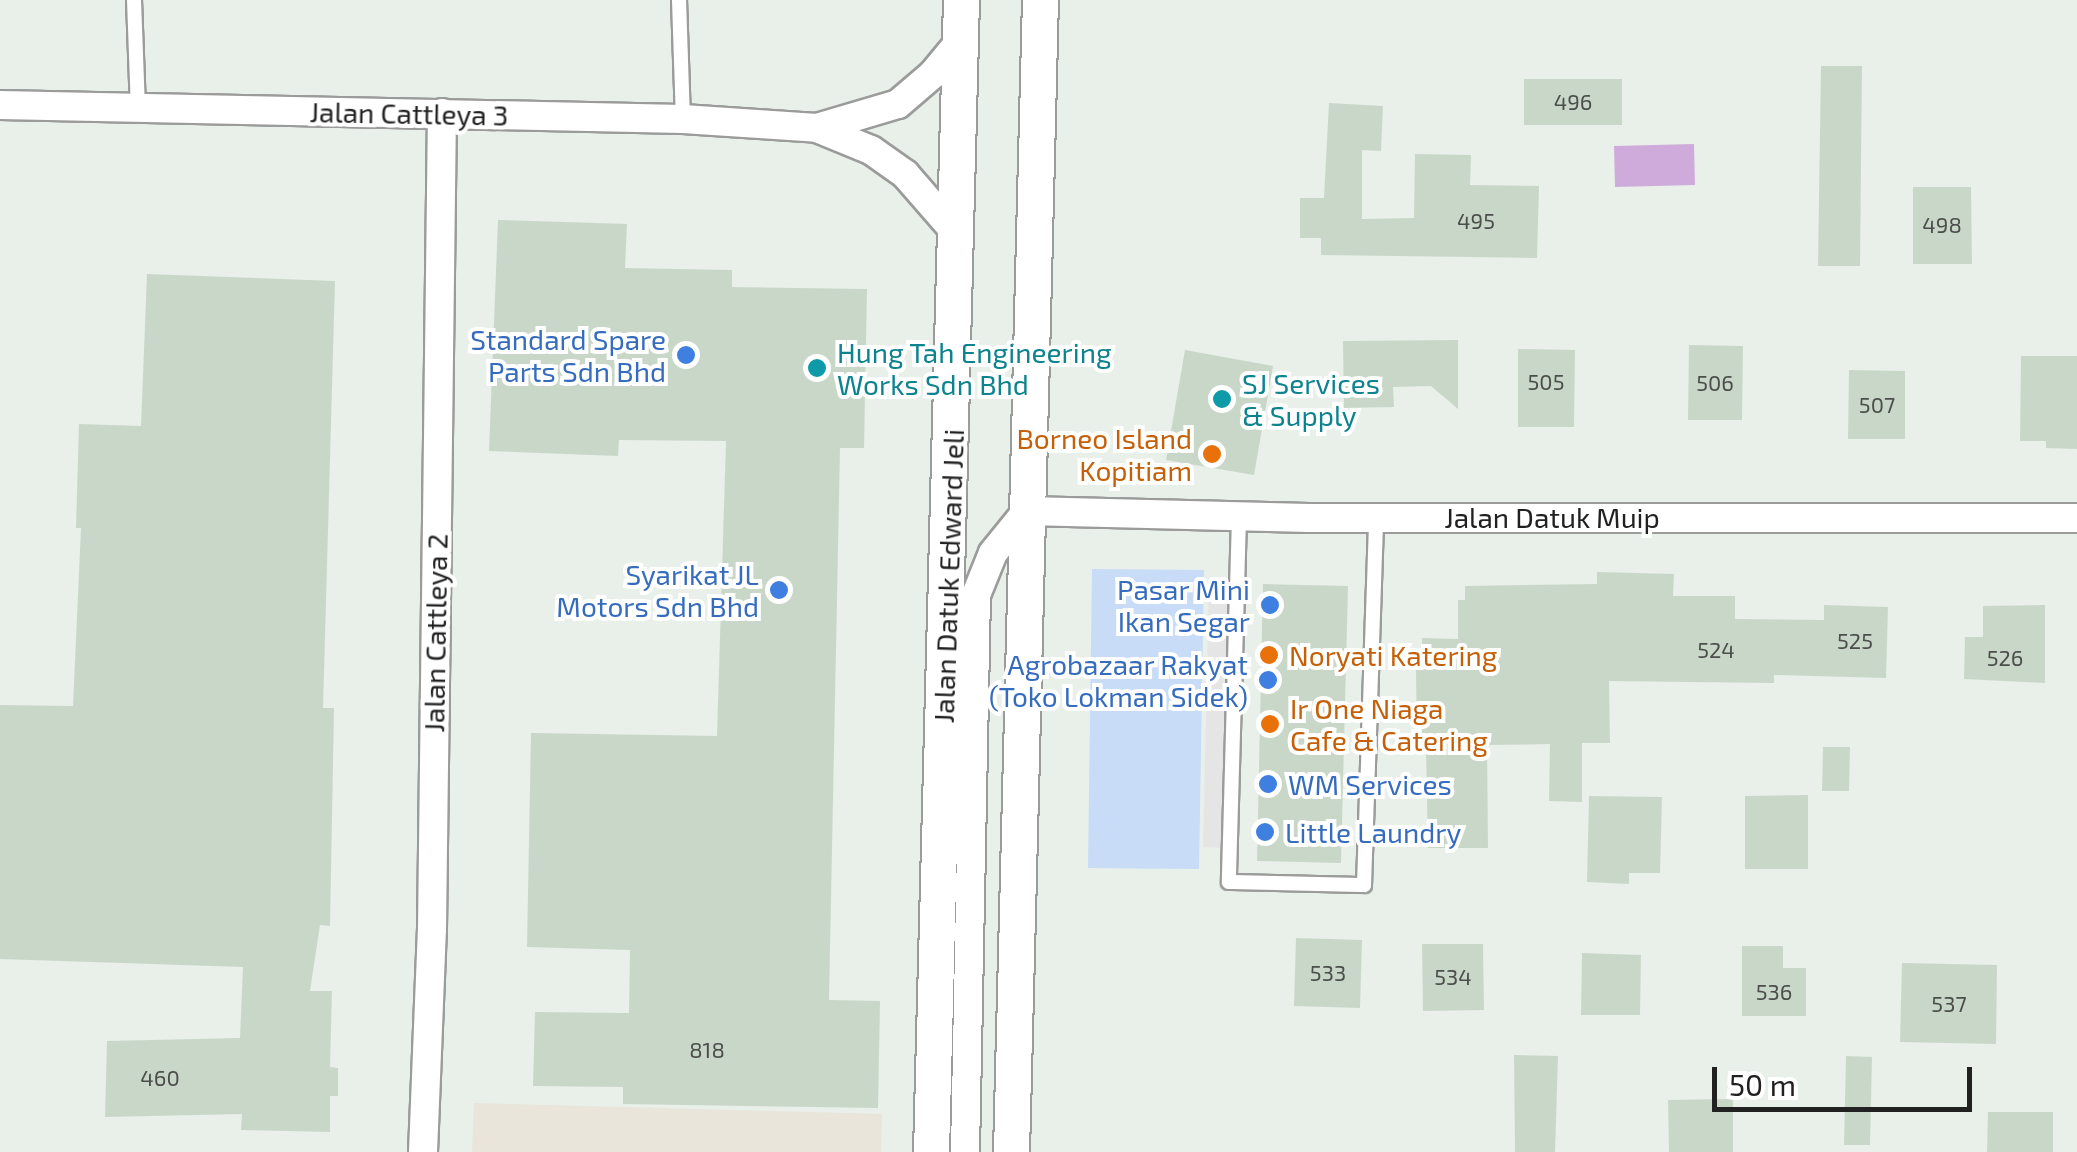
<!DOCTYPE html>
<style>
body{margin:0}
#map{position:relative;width:2077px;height:1152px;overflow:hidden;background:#e8f0e9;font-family:"Exo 2",sans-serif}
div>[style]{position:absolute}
.industrial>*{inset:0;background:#e9e5da}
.park>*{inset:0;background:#c8dbf7}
.parking>*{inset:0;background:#e5e5e5}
.water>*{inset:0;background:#cfabdb}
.building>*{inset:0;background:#c9d7c8}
.roads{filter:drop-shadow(2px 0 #9b9b9b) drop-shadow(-2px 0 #9b9b9b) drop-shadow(0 2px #9b9b9b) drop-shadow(0 -2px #9b9b9b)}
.service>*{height:14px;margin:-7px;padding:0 7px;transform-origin:7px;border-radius:7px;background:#fff}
.minor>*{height:28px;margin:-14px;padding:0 14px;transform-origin:14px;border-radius:14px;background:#fff}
.tertiary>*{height:35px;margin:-17.5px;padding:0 17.5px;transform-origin:17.5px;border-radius:17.5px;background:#fff}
.dots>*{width:28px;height:28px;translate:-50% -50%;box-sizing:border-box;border:5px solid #fff;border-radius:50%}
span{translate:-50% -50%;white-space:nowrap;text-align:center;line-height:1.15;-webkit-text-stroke:8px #fff;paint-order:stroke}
.number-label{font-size:22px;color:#4b4e4b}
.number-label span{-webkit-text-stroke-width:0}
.street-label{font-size:28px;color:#212121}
.shop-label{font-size:28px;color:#366cbe}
.right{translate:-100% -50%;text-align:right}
.left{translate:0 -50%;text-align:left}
.culture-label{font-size:28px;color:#0d838f}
.food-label{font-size:28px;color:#c56008}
.scale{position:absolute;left:1712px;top:1067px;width:260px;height:45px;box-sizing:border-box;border:5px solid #212121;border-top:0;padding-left:12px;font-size:30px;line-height:35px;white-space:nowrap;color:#212121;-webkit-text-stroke:8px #fff;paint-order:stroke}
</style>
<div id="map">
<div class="industrial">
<div style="clip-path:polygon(474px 1103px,882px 1114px,881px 1152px,472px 1152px)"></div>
</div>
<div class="park">
<div style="clip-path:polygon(1092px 569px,1204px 570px,1199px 869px,1088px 868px)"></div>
</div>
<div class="parking">
<div style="clip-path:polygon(1209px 581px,1231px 582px,1225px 848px,1203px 847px)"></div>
</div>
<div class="water">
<div style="clip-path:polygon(1694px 144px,1695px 185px,1615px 187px,1614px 146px)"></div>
</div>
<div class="building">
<div style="clip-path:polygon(1821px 66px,1862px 66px,1860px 266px,1818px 266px)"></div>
<div style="clip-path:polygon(1524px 79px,1622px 79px,1622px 125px,1524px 125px)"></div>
<div style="clip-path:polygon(1329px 103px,1383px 106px,1381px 151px,1362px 150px,1362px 219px,1414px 218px,1415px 154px,1471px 155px,1470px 185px,1539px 186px,1537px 258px,1321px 255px,1321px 238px,1300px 238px,1300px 198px,1324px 198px)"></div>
<div style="clip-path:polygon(1913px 187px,1971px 187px,1972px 264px,1913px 264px)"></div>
<div style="clip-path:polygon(498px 220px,627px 224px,625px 268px,732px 270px,732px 287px,867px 289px,864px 448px,840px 448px,829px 1000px,880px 1001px,878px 1108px,623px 1104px,623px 1087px,533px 1086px,535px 1012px,629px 1013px,630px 950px,527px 947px,531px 733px,717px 736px,726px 441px,619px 440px,618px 456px,489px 451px)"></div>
<div style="clip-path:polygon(147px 274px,335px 281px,323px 708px,334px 708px,330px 926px,320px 925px,310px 991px,332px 991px,330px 1067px,338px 1068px,338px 1096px,330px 1096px,330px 1132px,241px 1130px,242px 1114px,105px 1117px,107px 1041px,240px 1038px,243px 967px,0 959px,0 705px,73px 706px,81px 528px,76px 528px,79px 424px,141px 426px)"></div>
<div style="clip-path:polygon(1458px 340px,1458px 409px,1431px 386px,1393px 387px,1394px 407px,1344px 408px,1343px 341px)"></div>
<div style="clip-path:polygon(1689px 345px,1743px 346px,1742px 420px,1688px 420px)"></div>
<div style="clip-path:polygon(1518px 349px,1575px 350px,1574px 427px,1518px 427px)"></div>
<div style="clip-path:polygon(1185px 350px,1273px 366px,1254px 475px,1166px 460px)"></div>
<div style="clip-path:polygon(2021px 356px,2077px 356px,2077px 449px,2046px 448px,2046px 441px,2020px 441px)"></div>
<div style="clip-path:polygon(1849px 370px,1905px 371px,1905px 439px,1848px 439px)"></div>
<div style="clip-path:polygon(1597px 572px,1674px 574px,1673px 596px,1735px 596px,1735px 619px,1824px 620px,1824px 605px,1888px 607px,1886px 678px,1774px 675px,1774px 683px,1609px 681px,1610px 743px,1582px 743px,1582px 802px,1549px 801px,1550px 744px,1487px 745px,1488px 848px,1428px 848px,1426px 746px,1417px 746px,1416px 670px,1422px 670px,1422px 638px,1458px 639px,1458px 600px,1465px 600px,1465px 586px,1597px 584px)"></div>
<div style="clip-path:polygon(1263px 584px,1348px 586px,1341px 863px,1257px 861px)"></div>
<div style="clip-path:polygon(2045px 605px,2045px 683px,1964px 679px,1965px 637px,1983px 637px,1983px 606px)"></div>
<div style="clip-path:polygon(1823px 747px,1850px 747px,1849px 791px,1822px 791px)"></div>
<div style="clip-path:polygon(1808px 795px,1808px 869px,1745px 869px,1745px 796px)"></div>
<div style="clip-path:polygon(1589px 796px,1662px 797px,1660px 873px,1629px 873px,1629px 884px,1587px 882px)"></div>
<div style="clip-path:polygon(1296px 938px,1362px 940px,1360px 1008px,1294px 1006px)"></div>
<div style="clip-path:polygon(1422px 944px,1483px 944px,1484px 1010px,1423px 1011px)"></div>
<div style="clip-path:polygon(1742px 946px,1783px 946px,1783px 968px,1806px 968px,1806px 1016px,1742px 1016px)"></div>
<div style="clip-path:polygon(1582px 953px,1641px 955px,1640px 1015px,1581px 1015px)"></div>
<div style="clip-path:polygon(1902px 963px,1997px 965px,1996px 1044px,1900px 1042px)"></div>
<div style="clip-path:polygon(1514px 1055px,1558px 1056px,1555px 1152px,1515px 1152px)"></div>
<div style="clip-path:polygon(1846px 1056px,1872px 1057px,1870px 1145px,1844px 1145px)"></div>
<div style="clip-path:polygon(1733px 1099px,1733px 1152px,1669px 1152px,1668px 1100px)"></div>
<div style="clip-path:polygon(1988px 1112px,2053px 1112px,2053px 1152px,1987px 1152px)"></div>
</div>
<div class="roads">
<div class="service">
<div style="left:134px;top:0;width:108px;rotate:87.9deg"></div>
<div style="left:679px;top:0;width:119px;rotate:88.1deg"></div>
<div style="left:1239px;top:517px;width:365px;rotate:91.6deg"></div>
<div style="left:1229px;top:882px;width:135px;rotate:1.3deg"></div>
<div style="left:1364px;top:885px;width:367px;rotate:-88.1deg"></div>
</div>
<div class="minor">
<div style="left:0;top:105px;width:683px;rotate:1.17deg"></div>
<div style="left:683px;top:119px;width:134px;rotate:3.8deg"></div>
<div style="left:817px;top:128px;width:84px;rotate:-16.5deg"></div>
<div style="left:898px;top:104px;width:46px;rotate:-40.6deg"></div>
<div style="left:933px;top:74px;width:44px;rotate:-50.5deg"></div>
<div style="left:817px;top:128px;width:58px;rotate:22.2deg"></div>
<div style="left:871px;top:150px;width:42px;rotate:35.2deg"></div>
<div style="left:905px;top:174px;width:81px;rotate:49deg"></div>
<div style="left:423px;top:1152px;width:223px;rotate:-87.7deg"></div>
<div style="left:432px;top:929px;width:816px;rotate:-89.3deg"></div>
<div style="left:965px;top:1152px;width:557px;rotate:-88.87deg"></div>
<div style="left:976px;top:595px;width:45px;rotate:-68deg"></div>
<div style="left:993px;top:553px;width:54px;rotate:-51deg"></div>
<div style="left:1027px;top:511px;width:282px;rotate:1.4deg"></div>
<div style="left:1309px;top:518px;width:768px"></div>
</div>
<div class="tertiary">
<div style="left:931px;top:1152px;width:1152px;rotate:-88.51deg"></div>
<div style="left:1011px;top:1152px;width:1152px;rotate:-88.56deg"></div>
</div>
</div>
<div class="dots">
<div style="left:686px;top:355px;background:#3f7fe0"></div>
<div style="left:817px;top:368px;background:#0f9aa8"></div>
<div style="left:1222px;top:399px;background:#0f9aa8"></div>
<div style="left:1212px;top:454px;background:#e8710a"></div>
<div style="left:779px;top:590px;background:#3f7fe0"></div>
<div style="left:1270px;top:605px;background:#3f7fe0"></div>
<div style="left:1269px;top:655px;background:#e8710a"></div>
<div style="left:1268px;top:680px;background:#3f7fe0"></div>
<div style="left:1270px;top:724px;background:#e8710a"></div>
<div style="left:1268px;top:784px;background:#3f7fe0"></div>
<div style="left:1265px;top:832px;background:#3f7fe0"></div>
</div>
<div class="number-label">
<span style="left:1573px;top:102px">496</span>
<span style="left:1476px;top:221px">495</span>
<span style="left:1942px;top:225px">498</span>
<span style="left:1546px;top:382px">505</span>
<span style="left:1715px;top:383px">506</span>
<span style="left:1877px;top:405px">507</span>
<span style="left:1855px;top:641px">525</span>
<span style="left:1716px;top:650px">524</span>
<span style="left:2005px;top:658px">526</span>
<span style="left:1328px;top:973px">533</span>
<span style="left:1453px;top:977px">534</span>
<span style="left:1774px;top:992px">536</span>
<span style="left:1949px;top:1004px">537</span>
<span style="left:707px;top:1050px">818</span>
<span style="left:160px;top:1078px">460</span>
</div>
<div class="street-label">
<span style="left:409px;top:113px;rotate:1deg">Jalan Cattleya 3</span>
<span style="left:1552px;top:517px">Jalan Datuk Muip</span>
<span style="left:948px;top:576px;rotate:-88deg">Jalan Datuk Edward Jeli</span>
<span style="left:435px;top:633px;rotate:-89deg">Jalan Cattleya 2</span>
</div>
<div class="shop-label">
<span class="right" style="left:666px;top:355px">Standard Spare<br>Parts Sdn Bhd</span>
<span class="right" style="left:759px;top:590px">Syarikat JL<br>Motors Sdn Bhd</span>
<span class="right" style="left:1250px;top:605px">Pasar Mini<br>Ikan Segar</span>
<span class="right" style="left:1248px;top:680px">Agrobazaar Rakyat<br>(Toko Lokman Sidek)</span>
<span class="left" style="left:1288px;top:784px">WM Services</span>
<span class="left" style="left:1285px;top:832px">Little Laundry</span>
</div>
<div class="culture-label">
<span class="left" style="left:837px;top:368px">Hung Tah Engineering<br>Works Sdn Bhd</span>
<span class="left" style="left:1242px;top:399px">SJ Services<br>&amp; Supply</span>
</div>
<div class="food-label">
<span class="right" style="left:1192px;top:454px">Borneo Island<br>Kopitiam</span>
<span class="left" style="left:1289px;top:655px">Noryati Katering</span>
<span class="left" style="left:1290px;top:724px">Ir One Niaga<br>Cafe &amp; Catering</span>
</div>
<div class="scale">50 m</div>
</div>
